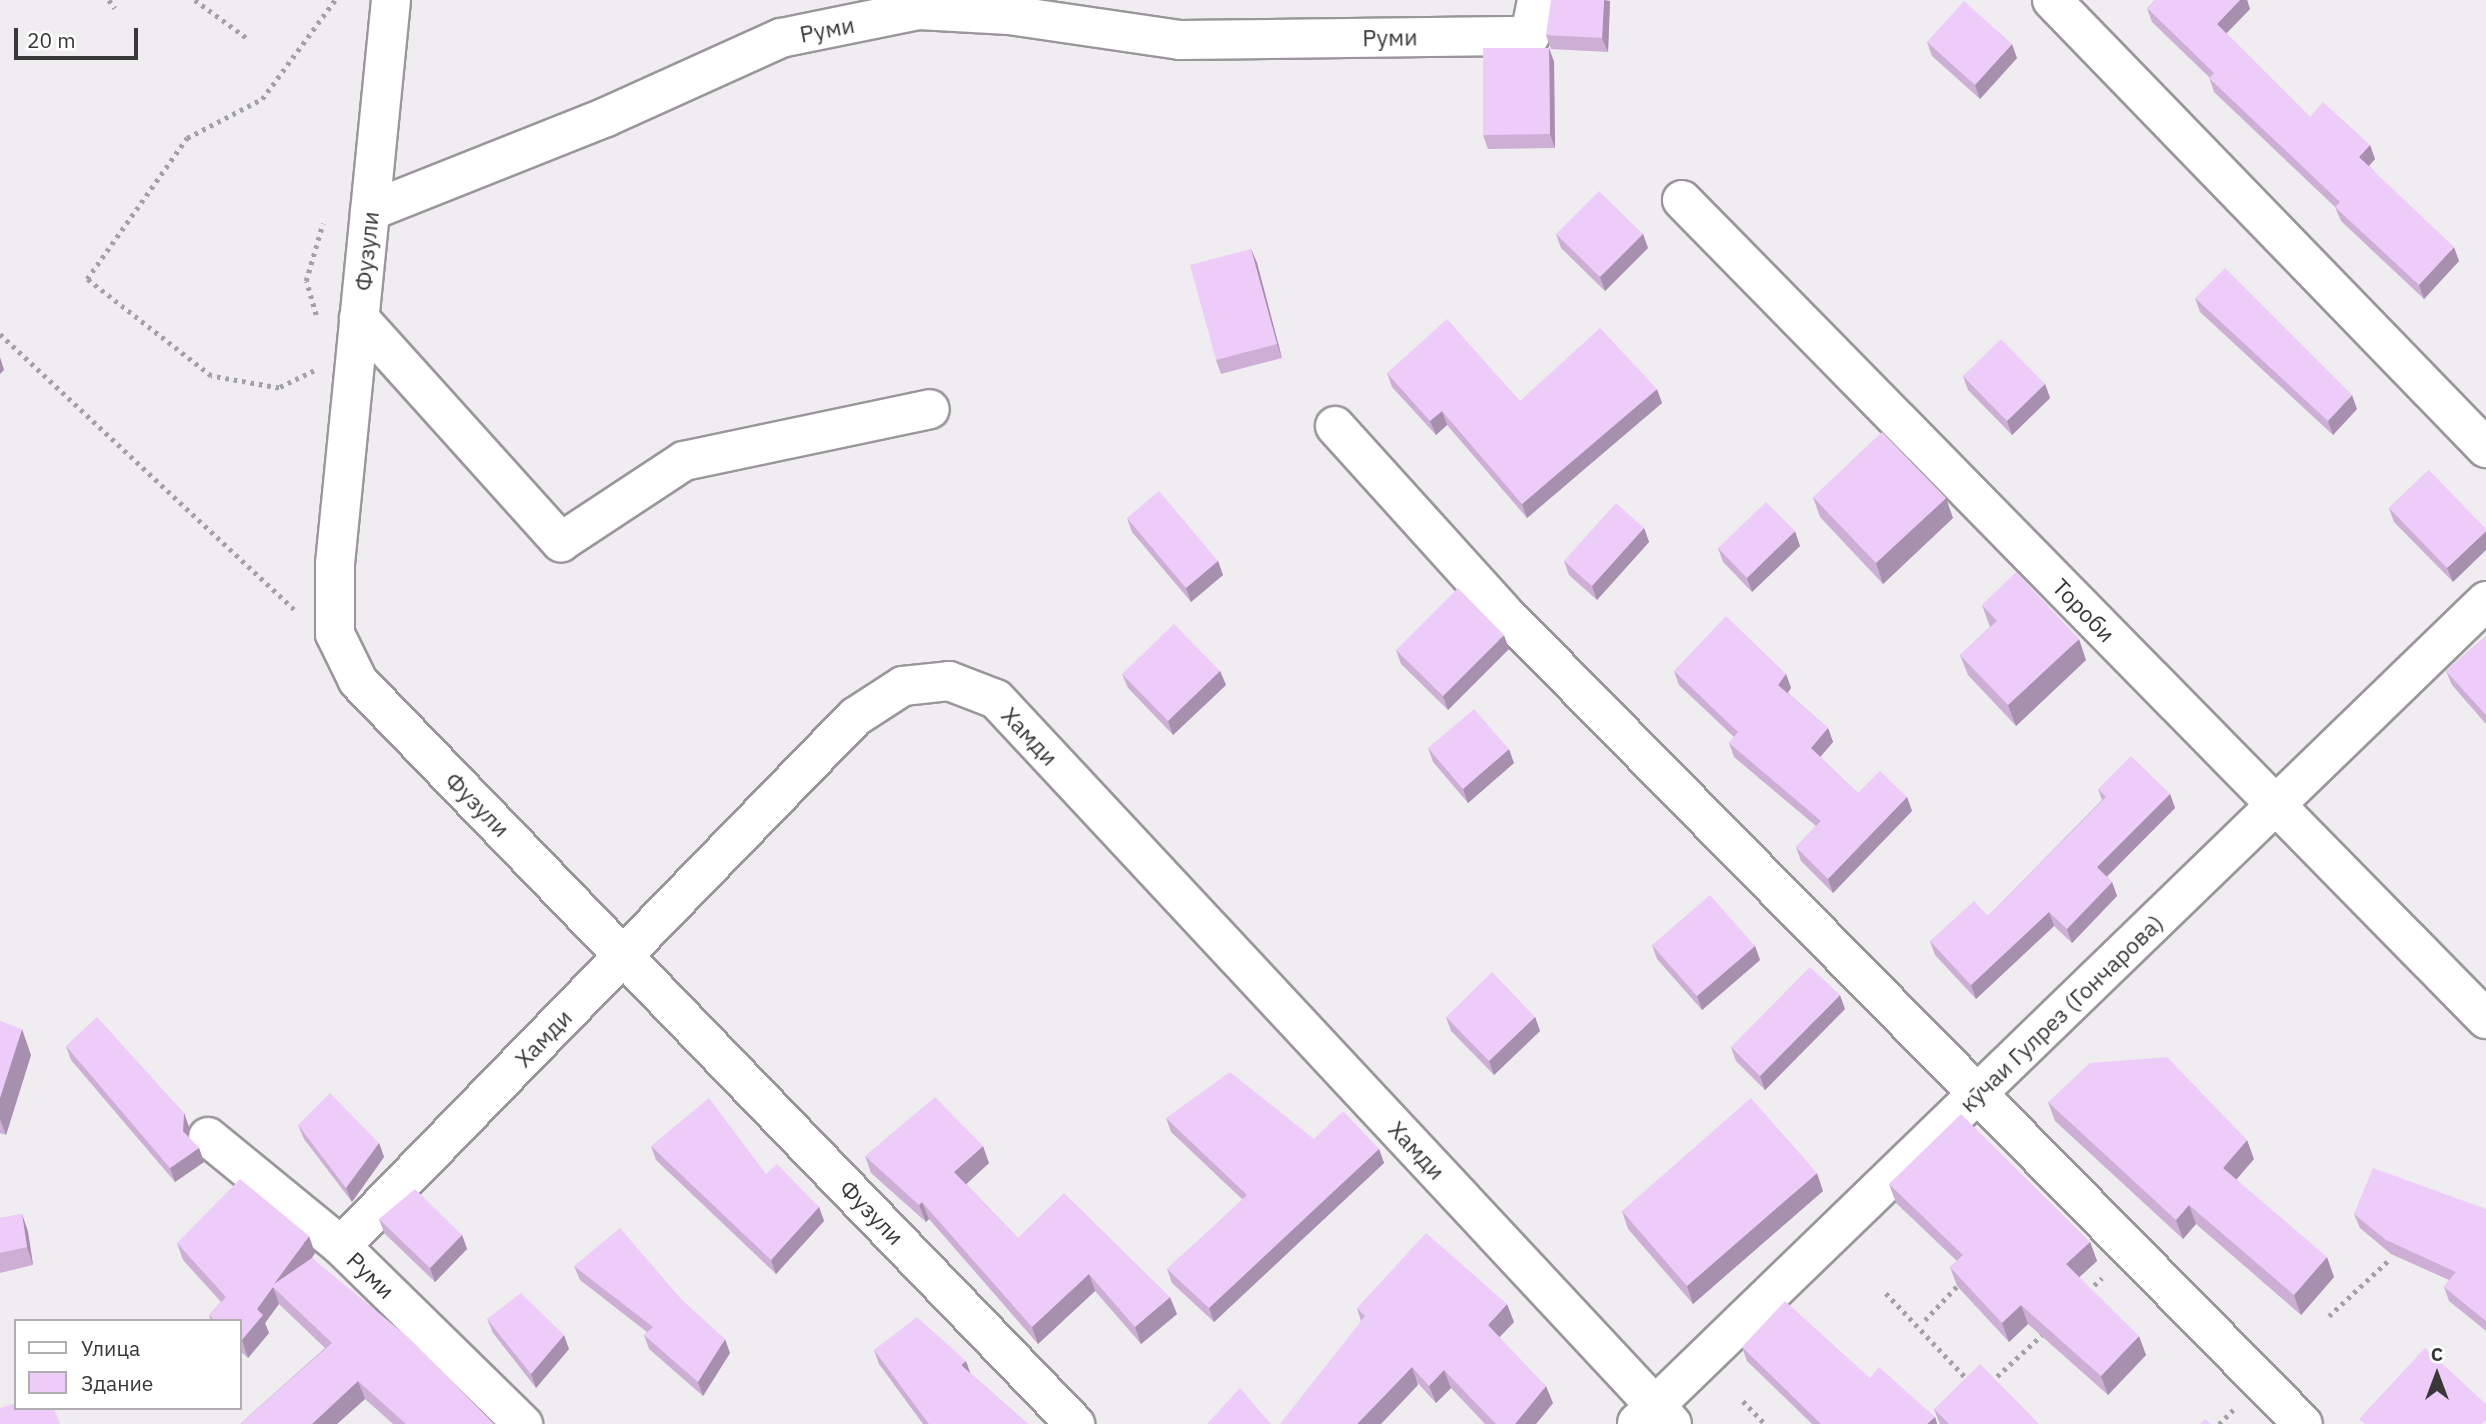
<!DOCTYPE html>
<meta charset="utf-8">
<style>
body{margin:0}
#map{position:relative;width:2486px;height:1424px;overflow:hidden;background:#efedf0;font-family:"IBM Plex Sans",sans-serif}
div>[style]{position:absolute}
.path>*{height:4.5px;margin-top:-2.25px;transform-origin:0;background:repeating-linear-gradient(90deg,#a2a1a3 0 3.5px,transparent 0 8.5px)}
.roads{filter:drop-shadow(2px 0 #99979a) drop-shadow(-2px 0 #99979a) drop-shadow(0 2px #99979a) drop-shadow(0 -2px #99979a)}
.minor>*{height:38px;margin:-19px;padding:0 19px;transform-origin:19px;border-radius:19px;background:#fff}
.wall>*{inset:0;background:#cdafd6}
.shaded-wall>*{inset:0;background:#a78fae}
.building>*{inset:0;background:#eeccf9}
span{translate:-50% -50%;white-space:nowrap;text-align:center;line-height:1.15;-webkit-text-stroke:5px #fff;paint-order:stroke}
.street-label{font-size:23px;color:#393839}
.legend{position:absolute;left:14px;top:1319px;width:228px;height:91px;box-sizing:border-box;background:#fff;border:2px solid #b0afb0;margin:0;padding:9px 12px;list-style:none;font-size:21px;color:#393839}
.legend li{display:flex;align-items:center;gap:14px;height:35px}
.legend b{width:35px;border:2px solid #b0afb0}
.north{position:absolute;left:2402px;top:1340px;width:70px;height:70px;-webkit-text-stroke:5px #fff;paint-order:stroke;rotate:0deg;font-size:19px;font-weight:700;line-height:28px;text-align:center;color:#393839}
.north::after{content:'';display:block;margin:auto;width:24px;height:32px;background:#393839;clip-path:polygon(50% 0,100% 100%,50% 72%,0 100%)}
.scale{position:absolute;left:14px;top:28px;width:124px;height:32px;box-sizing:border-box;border:4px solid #393839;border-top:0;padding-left:9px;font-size:21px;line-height:24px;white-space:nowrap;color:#393839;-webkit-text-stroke:5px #fff;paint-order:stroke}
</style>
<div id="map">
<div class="path">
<div style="left:109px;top:0;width:10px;rotate:53deg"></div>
<div style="left:195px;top:0;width:64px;rotate:36.2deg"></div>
<div style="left:316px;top:315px;width:35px;rotate:-106deg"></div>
<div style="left:306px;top:281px;width:60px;rotate:-73.7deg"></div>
<div style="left:0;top:334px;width:403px;rotate:43.1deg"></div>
<div style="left:314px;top:371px;width:39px;rotate:154deg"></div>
<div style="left:279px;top:388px;width:69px;rotate:-170deg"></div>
<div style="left:211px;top:376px;width:157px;rotate:-142deg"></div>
<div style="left:87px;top:279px;width:173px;rotate:-54.7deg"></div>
<div style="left:187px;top:138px;width:85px;rotate:-27.5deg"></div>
<div style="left:262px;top:99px;width:123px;rotate:-53.6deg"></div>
<div style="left:2088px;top:1291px;width:19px;rotate:-43deg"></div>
<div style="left:1886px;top:1293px;width:121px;rotate:46.7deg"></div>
<div style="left:2329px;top:1316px;width:83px;rotate:-43.1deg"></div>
<div style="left:1925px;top:1320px;width:47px;rotate:-46.7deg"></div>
<div style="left:1991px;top:1382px;width:72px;rotate:-42.8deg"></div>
<div style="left:1743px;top:1401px;width:32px;rotate:46deg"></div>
<div style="left:2219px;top:1424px;width:20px;rotate:-45deg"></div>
</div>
<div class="roads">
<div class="minor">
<div style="left:391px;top:0;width:567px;rotate:95.67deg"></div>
<div style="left:335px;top:564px;width:70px;rotate:90deg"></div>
<div style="left:335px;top:634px;width:52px;rotate:63.9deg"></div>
<div style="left:358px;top:681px;width:1033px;rotate:46.02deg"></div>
<div style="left:2052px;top:0;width:624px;rotate:45.91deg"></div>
<div style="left:1682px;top:200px;width:1148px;rotate:45.53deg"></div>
<div style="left:370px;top:211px;width:254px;rotate:-21.7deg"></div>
<div style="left:606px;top:117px;width:192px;rotate:-24.3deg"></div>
<div style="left:781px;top:38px;width:141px;rotate:-11.5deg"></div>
<div style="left:919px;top:10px;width:90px;rotate:3.2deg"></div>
<div style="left:1009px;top:15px;width:173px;rotate:8.3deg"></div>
<div style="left:1180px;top:40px;width:350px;rotate:-0.7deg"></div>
<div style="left:1530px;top:36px;width:37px;rotate:-79deg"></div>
<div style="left:359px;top:318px;width:302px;rotate:48deg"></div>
<div style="left:561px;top:542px;width:147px;rotate:-33.4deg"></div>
<div style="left:684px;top:461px;width:251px;rotate:-11.9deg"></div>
<div style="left:1335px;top:426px;width:249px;rotate:47.9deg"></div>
<div style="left:1502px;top:611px;width:1141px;rotate:45.43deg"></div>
<div style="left:208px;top:1137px;width:172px;rotate:39.3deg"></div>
<div style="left:341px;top:1246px;width:255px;rotate:44.4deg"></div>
<div style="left:341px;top:1246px;width:738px;rotate:-45.82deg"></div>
<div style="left:855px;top:717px;width:57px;rotate:-32.9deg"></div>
<div style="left:903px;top:686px;width:46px;rotate:-6.2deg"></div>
<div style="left:949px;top:681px;width:50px;rotate:21deg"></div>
<div style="left:996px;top:699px;width:991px;rotate:47deg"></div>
<div style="left:1637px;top:1423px;width:1182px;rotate:-44.07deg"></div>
</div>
</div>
<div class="wall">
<div style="clip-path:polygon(2155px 0,2247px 0,2250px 9px,2226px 33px,2310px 117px,2370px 145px,2375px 159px,2369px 166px,2459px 261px,2424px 299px,2341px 221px,2335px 207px,2214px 92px,2209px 77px,2152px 22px,2147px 8px)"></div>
<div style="clip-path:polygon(1610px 1px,1608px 52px,1551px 49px,1546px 35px)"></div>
<div style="clip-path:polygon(1927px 42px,2017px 58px,1980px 99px,1932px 56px)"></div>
<div style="clip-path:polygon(1549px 48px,1554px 62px,1555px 148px,1488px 149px,1483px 135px)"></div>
<div style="clip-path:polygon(1556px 234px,1643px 234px,1648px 248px,1605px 291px,1561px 248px)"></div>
<div style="clip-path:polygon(1251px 249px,1257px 263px,1282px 358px,1221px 374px,1216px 360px)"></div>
<div style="clip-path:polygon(2195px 298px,2357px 409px,2333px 435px,2200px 312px)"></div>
<div style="clip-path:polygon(1387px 373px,1520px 401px,1662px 403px,1527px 518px,1447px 425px,1436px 435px,1392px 387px)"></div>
<div style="clip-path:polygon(1963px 376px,2045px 384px,2050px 398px,2012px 435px,1968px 390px)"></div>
<div style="clip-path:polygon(2429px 470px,2453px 582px,2394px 522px,2389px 508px)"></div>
<div style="clip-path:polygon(1813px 497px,1953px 518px,1883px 584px,1820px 517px)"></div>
<div style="clip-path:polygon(1127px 518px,1218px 561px,1223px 575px,1191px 602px,1132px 532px)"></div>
<div style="clip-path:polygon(1644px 528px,1649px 542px,1597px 600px,1569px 575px,1564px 561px)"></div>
<div style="clip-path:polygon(1800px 546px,1752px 592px,1723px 562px,1718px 548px)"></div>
<div style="clip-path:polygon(1982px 605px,2086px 660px,2016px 726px,1968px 675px,1960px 655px,1990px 627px)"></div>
<div style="clip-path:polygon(2486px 636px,2486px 724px,2452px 685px,2446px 671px)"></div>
<div style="clip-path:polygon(1509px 649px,1448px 710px,1401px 664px,1396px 650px)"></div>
<div style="clip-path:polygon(1220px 671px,1226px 685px,1173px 735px,1128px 688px,1122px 674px)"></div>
<div style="clip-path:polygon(1674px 671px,1786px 674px,1791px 688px,1788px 693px,1828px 728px,1833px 742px,1820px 757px,1858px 793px,1907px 797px,1912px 811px,1833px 893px,1801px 861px,1796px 847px,1816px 826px,1734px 757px,1729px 743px,1734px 737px,1679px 685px)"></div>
<div style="clip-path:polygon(1428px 748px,1514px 763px,1468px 803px,1433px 762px)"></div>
<div style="clip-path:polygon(2098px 789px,2170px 794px,2175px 808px,2107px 877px,2112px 882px,2117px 896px,2072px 943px,2054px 926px,1976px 999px,1935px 955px,1930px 941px,1988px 916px,2102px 800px)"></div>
<div style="clip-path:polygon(1652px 945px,1755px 946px,1760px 960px,1702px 1010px,1657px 959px)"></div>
<div style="clip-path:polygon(1845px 1009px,1765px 1090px,1736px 1061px,1731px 1047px)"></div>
<div style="clip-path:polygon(1446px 1017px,1535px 1017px,1540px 1031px,1494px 1075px,1451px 1031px)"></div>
<div style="clip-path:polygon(0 1021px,31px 1055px,6px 1135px,0 1133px)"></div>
<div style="clip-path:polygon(66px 1046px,184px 1113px,189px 1127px,188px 1137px,199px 1148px,204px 1162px,175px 1182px,71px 1060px)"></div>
<div style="clip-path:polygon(2048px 1102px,2254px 1159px,2236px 1179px,2334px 1277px,2301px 1315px,2196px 1224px,2183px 1239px,2055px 1121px)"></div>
<div style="clip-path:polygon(1166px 1118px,1379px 1149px,1384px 1163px,1214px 1322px,1172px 1283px,1167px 1269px,1243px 1200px,1171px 1132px)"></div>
<div style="clip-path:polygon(298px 1125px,379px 1143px,384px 1157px,352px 1202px,304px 1139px)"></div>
<div style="clip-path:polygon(651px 1146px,766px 1174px,819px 1207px,824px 1221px,776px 1274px,656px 1160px)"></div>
<div style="clip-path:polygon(865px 1156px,989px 1163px,966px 1184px,1018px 1238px,1177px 1314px,1141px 1344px,1095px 1291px,1038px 1344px,929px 1219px,926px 1222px,871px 1173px)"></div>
<div style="clip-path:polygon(1889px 1184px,2090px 1242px,2097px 1261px,2079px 1277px,2146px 1355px,2108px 1395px,2028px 1324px,2009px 1342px,1957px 1286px,1950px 1267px,1957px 1261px,1896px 1203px)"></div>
<div style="clip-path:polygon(1823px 1191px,1693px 1304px,1628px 1229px,1622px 1211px)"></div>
<div style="clip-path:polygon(2486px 1209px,2486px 1331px,2449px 1301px,2444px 1287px,2449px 1280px,2391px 1254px,2360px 1228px,2354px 1214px)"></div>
<div style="clip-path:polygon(22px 1214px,28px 1232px,33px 1265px,0 1273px,0 1218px)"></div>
<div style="clip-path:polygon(379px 1219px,462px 1235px,467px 1249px,435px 1282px,384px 1233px)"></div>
<div style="clip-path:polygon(177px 1243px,315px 1253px,312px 1258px,494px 1424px,393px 1424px,365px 1399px,337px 1424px,241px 1424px,241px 1423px,325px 1348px,279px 1304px,265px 1323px,269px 1333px,248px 1358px,240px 1351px,240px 1321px,211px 1321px,209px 1315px,221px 1302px,183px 1260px)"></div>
<div style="clip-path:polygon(574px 1266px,682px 1300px,730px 1353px,703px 1396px,649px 1349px,644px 1335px,647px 1332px,580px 1280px)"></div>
<div style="clip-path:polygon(1357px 1308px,1514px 1322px,1499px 1337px,1553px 1403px,1536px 1424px,1485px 1424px,1451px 1388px,1436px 1403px,1361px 1321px)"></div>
<div style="clip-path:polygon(487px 1319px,569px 1349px,536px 1388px,493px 1333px)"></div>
<div style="clip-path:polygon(1742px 1347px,1870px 1378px,1935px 1417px,1937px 1424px,1812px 1424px,1747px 1361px)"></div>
<div style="clip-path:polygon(874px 1350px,970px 1373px,1028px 1424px,923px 1424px,879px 1364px)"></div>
<div style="clip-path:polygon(1934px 1409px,2039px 1424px,1940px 1424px)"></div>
</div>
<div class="shaded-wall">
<div style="clip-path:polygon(1604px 0,1610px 1px,1608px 52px,1602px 38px)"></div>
<div style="clip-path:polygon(2240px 0,2247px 0,2250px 9px,2222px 38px,2217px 24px)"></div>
<div style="clip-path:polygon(2012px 44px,2017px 58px,1980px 99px,1975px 85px)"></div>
<div style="clip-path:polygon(1549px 48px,1554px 62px,1555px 148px,1550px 134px)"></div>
<div style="clip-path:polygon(2370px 145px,2375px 159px,2364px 171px,2359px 157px)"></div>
<div style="clip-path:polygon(1643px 234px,1648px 248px,1605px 291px,1600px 277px)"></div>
<div style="clip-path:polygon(2454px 247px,2459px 261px,2424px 299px,2419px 285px)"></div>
<div style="clip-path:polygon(1251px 249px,1257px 263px,1282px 358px,1277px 344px)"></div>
<div style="clip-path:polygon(0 357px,4px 370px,0 374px)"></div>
<div style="clip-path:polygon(2045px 384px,2050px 398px,2012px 435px,2007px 421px)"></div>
<div style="clip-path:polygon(1657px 389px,1662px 403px,1527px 518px,1522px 504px)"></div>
<div style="clip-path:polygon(2352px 395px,2357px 409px,2333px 435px,2328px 421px)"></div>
<div style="clip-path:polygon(1442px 411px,1447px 425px,1436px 435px,1430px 421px)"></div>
<div style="clip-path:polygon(1946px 498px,1953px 518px,1883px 584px,1876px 563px)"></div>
<div style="clip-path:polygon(1644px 528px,1649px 542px,1597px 600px,1592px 586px)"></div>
<div style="clip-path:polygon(1795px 531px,1800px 546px,1752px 592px,1747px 578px)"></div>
<div style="clip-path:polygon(2486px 531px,2486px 550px,2453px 582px,2447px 568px)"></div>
<div style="clip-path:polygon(1218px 561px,1223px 575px,1191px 602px,1186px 588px)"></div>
<div style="clip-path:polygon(1504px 635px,1509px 649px,1448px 710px,1443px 696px)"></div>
<div style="clip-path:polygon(2079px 639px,2086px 660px,2016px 726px,2008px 705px)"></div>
<div style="clip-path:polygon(1220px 671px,1226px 685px,1173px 735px,1168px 721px)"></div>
<div style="clip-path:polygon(1786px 674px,1791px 688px,1783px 699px,1778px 685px)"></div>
<div style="clip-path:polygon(1828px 728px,1833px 742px,1816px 762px,1811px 748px)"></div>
<div style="clip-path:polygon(1509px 749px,1514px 763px,1468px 803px,1463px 789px)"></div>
<div style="clip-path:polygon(2170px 794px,2175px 808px,2102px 881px,2097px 867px)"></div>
<div style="clip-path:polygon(1907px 797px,1912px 811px,1833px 893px,1828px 879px)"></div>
<div style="clip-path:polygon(2112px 882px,2117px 896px,2072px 943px,2067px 929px)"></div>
<div style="clip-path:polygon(2049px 912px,2054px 926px,1976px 999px,1971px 985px)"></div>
<div style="clip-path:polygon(1755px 946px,1760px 960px,1702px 1010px,1697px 996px)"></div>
<div style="clip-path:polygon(1840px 995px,1845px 1009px,1765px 1090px,1760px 1076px)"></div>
<div style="clip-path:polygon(1535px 1017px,1540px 1031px,1494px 1075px,1489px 1061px)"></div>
<div style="clip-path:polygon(22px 1029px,31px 1055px,6px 1135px,0 1119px,0 1098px)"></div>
<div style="clip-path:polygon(184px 1113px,189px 1127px,188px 1145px,183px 1131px)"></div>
<div style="clip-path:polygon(2247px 1140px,2254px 1159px,2230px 1187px,2223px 1168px)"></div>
<div style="clip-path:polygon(379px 1143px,384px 1157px,352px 1202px,346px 1188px)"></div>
<div style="clip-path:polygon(983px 1146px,989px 1163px,961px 1189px,954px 1172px)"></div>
<div style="clip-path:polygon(199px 1148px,204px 1162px,175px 1182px,170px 1168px)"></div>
<div style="clip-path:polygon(1379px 1149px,1384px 1163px,1214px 1322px,1209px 1308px)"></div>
<div style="clip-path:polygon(1817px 1173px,1823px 1191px,1693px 1304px,1687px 1286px)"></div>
<div style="clip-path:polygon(922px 1202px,929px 1219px,926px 1222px,919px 1205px)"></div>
<div style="clip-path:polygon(2189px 1205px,2196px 1224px,2183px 1239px,2176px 1220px)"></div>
<div style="clip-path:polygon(819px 1207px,824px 1221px,776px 1274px,771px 1260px)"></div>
<div style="clip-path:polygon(22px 1214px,28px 1232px,33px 1265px,27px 1247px)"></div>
<div style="clip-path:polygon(462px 1235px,467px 1249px,435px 1282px,430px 1268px)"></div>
<div style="clip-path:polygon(309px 1236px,315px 1253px,284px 1297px,274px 1284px)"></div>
<div style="clip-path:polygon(2090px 1242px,2097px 1261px,2073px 1283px,2066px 1264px)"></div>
<div style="clip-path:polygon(2327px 1257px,2334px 1277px,2301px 1315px,2294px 1295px)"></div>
<div style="clip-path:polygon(1089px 1274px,1095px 1291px,1038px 1344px,1032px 1327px)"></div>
<div style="clip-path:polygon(273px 1287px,279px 1304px,265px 1323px,269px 1333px,248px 1358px,242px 1340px,257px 1309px)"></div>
<div style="clip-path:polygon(1170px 1297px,1177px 1314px,1141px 1344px,1135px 1327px)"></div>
<div style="clip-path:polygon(1507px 1304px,1514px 1322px,1494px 1343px,1488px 1325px)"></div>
<div style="clip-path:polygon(2021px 1305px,2028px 1324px,2009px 1342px,2002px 1323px)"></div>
<div style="clip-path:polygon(564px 1335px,569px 1349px,536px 1388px,531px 1374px)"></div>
<div style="clip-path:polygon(2139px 1336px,2146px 1355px,2108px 1395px,2101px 1376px)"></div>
<div style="clip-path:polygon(725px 1339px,730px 1353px,703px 1396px,698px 1382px)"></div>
<div style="clip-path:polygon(966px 1361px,971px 1375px,961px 1365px)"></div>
<div style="clip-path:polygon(1412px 1367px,1418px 1385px,1381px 1424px,1357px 1424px)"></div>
<div style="clip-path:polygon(1444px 1370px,1451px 1388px,1436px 1403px,1429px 1386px)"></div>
<div style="clip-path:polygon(358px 1381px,365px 1399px,337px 1424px,312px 1424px)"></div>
<div style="clip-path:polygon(1546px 1386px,1553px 1403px,1536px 1424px,1515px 1424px)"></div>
<div style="clip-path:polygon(1935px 1417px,1937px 1424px,1927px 1424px)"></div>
</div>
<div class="building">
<div style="clip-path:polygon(1551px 0,1604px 0,1602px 38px,1546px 35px)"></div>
<div style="clip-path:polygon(2155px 0,2240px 0,2217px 24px,2310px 117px,2323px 102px,2370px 145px,2359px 157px,2454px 247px,2419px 285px,2335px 207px,2340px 202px,2209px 78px,2214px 73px,2147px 8px)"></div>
<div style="clip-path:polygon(1964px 1px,2012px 44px,1975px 85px,1927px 42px)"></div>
<div style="clip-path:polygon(1483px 48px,1549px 48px,1550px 134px,1483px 135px)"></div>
<div style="clip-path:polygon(1599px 191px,1643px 234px,1600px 277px,1556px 234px)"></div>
<div style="clip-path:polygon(1251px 249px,1277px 344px,1216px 360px,1190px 265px)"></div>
<div style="clip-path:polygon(2225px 268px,2352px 395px,2328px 421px,2195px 298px)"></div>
<div style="clip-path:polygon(1447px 319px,1520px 401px,1600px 328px,1657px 389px,1522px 504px,1442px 411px,1430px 421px,1387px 373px)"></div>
<div style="clip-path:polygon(2001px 339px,2045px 384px,2007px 421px,1963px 376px)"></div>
<div style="clip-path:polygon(1882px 432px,1946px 498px,1876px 563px,1813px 497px)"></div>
<div style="clip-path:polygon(2429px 470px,2486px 529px,2486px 531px,2447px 568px,2389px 508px)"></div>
<div style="clip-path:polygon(1159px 491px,1218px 561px,1186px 588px,1127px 518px)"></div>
<div style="clip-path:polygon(1766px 502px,1795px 531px,1747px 578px,1718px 548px)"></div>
<div style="clip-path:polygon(1616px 503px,1644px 528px,1592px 586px,1564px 561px)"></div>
<div style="clip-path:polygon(2016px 572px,2079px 639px,2008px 705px,1960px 655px,1997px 621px,1982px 605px)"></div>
<div style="clip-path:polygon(1458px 588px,1504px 635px,1443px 696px,1396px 650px)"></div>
<div style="clip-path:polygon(1726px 616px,1786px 674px,1778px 685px,1828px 728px,1811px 748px,1858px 793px,1880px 771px,1907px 797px,1828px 879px,1796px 847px,1821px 821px,1729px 743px,1738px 732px,1674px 671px)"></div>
<div style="clip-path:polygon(1174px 624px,1220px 671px,1168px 721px,1122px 674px)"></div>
<div style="clip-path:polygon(2486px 636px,2486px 715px,2446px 671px)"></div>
<div style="clip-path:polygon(1474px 709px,1509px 749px,1463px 789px,1428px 748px)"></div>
<div style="clip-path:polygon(2131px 756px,2170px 794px,2097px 867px,2112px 882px,2067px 929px,2049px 912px,1971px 985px,1930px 941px,1974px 901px,1988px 916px,2106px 797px,2098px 789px)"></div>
<div style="clip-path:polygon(1710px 895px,1755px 946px,1697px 996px,1652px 945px)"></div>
<div style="clip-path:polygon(1810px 967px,1840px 995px,1760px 1076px,1731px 1047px)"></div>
<div style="clip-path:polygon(1492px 972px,1535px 1017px,1489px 1061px,1446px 1017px)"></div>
<div style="clip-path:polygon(97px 1017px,184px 1113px,183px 1131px,199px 1148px,170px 1168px,66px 1046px)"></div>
<div style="clip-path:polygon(0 1021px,22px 1029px,0 1098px)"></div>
<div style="clip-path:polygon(2167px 1057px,2247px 1140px,2223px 1168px,2327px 1257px,2294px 1295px,2189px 1205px,2176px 1220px,2048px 1102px,2090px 1063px)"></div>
<div style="clip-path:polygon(1230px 1072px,1314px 1139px,1343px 1111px,1379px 1149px,1209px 1308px,1167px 1269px,1247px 1195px,1166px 1118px)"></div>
<div style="clip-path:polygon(330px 1093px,379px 1143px,346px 1188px,298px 1125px)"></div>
<div style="clip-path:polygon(935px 1097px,983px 1146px,954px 1172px,1018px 1238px,1064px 1193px,1170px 1297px,1135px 1327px,1089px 1274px,1032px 1327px,922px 1202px,919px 1205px,865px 1156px)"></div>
<div style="clip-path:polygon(709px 1098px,766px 1174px,777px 1164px,819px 1207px,771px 1260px,651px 1146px)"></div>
<div style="clip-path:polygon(1751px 1098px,1817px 1173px,1687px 1286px,1622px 1211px)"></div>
<div style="clip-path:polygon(1961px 1114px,2090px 1242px,2066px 1264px,2139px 1336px,2101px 1376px,2021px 1305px,2002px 1323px,1950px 1267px,1963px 1255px,1889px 1184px)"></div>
<div style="clip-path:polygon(2373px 1168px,2486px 1209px,2486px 1321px,2444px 1287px,2456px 1272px,2386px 1240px,2354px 1214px)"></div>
<div style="clip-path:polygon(240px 1179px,309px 1236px,274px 1284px,312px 1258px,409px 1338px,494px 1424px,406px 1424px,358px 1381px,312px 1424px,242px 1424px,241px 1423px,332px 1343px,273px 1287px,257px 1309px,263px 1315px,242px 1340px,240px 1339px,240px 1321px,216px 1321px,209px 1315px,226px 1297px,177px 1243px)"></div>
<div style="clip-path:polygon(415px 1189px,462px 1235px,430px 1268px,379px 1219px)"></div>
<div style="clip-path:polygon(22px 1214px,27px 1247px,0 1253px,0 1218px)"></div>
<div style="clip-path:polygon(620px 1228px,682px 1300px,725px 1339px,698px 1382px,644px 1335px,653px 1327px,574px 1266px)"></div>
<div style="clip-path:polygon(1426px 1233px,1507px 1304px,1488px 1325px,1546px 1386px,1515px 1424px,1496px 1424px,1444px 1370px,1429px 1386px,1412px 1367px,1357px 1424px,1280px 1424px,1365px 1316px,1357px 1308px)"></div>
<div style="clip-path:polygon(521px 1293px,564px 1335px,531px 1374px,487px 1319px)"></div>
<div style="clip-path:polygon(1785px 1301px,1870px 1378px,1879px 1367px,1935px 1417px,1927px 1424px,1821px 1424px,1742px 1347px)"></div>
<div style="clip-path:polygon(917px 1317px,966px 1361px,961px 1365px,1028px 1424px,929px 1424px,874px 1350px)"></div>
<div style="clip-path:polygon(2425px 1348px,2486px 1404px,2486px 1420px,2482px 1424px,2365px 1424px,2359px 1419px)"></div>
<div style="clip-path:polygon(1980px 1364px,2039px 1424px,1949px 1424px,1934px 1409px)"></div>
<div style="clip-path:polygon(1240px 1388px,1271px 1424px,1207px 1424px)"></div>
<div style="clip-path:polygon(16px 1403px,16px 1408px,54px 1408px,60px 1424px,0 1424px,0 1408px)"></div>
<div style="clip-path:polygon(2205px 1419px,2211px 1424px,2200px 1424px)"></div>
</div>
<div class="street-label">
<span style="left:827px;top:29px;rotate:-11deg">Руми</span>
<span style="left:1390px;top:37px;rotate:-1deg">Руми</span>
<span style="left:366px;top:251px;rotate:-84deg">Фузули</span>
<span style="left:2084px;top:610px;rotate:46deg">Тороби</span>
<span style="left:1030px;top:736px;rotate:47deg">Хамди</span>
<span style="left:478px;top:804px;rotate:46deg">Фузули</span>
<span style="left:2061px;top:1013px;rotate:-44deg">кӯчаи Гулрез (Гончарова)</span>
<span style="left:543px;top:1038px;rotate:-46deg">Хамди</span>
<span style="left:1417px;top:1150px;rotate:47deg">Хамди</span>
<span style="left:872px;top:1212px;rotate:46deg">Фузули</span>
<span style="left:371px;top:1275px;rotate:44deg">Руми</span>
</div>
<ul class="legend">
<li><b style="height:9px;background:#fff"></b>Улица</li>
<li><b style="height:19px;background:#eeccf9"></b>Здание</li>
</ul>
<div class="north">С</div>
<div class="scale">20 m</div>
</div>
